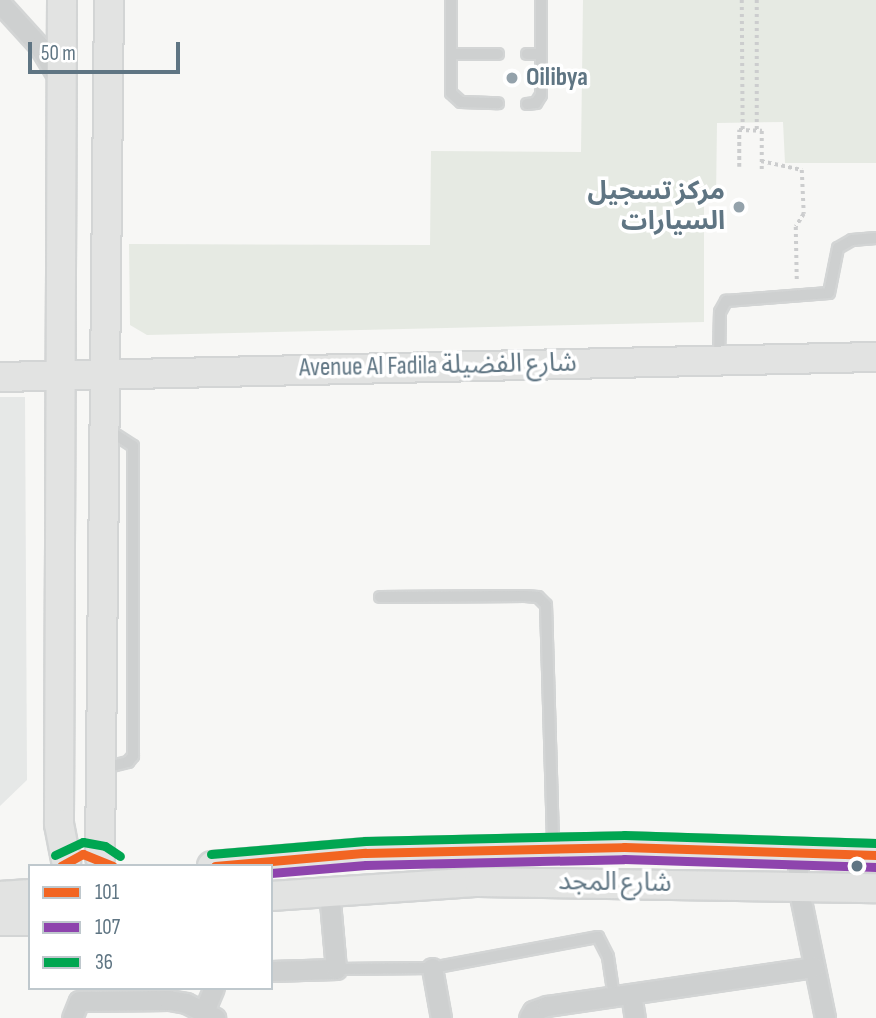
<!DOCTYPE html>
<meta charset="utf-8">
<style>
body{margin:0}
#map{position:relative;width:876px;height:1018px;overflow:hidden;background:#f7f7f5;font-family:"Sofia Sans Condensed","Noto Sans Arabic",sans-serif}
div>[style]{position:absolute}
.built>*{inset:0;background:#e6e8e7}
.green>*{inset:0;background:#e6eae3}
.path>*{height:3.5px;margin-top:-1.75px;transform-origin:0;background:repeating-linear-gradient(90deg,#cccdce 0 3.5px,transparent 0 7px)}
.roads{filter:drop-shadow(2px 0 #d3d5d5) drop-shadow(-2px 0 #d3d5d5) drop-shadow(0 2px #d3d5d5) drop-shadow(0 -2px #d3d5d5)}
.lane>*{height:10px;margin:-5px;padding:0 5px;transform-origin:5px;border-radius:5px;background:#ced0d0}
.street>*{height:19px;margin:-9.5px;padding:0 9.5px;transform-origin:9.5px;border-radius:9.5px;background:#ced0d0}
.secondary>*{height:28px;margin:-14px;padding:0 14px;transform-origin:14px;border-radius:14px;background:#e2e3e2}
.bus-1>*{height:9px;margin:-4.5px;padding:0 4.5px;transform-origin:4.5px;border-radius:4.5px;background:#f26522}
.bus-2>*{height:9px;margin:-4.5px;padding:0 4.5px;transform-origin:4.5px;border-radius:4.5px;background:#8e44ad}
.bus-3>*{height:9px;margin:-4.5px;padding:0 4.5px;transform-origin:4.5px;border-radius:4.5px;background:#00a651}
.dots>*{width:19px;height:19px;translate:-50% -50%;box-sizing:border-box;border:4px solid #fff;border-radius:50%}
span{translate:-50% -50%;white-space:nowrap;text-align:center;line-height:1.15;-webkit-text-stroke:7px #fff;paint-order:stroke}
.poi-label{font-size:26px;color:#5f7583;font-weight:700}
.left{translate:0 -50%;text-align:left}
.right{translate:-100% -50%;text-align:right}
.street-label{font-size:26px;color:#5f7583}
.legend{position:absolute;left:28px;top:864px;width:245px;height:126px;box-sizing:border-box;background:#fff;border:2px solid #bfc8cd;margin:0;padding:9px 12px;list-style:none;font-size:21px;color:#5f7583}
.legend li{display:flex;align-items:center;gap:14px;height:35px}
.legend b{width:35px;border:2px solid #bfc8cd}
.scale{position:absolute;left:28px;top:42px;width:152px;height:32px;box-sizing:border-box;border:4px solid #5f7583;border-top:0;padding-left:9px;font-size:21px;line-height:24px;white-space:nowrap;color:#5f7583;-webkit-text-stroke:5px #fff;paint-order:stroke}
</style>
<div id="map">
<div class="built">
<div style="clip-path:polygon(0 397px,25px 397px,27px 780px,0 806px)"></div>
</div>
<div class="green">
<div style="clip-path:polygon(583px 0,876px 0,876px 163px,785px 163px,783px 122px,717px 123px,716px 199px,704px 199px,704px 322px,147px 335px,130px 325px,129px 244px,430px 245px,431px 151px,581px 152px)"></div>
</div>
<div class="path">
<div style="left:742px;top:0;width:130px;rotate:89.6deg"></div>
<div style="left:757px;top:0;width:131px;rotate:90deg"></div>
<div style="left:761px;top:161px;width:42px;rotate:12.4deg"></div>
<div style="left:802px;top:170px;width:44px;rotate:87.4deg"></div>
<div style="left:804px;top:214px;width:15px;rotate:122deg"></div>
<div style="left:796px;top:227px;width:53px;rotate:88.9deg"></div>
<div style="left:739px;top:167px;width:37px;rotate:-90deg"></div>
<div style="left:739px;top:130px;width:23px;rotate:2deg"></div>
<div style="left:762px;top:131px;width:39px;rotate:90deg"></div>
</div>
<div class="roads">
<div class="lane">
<div style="left:451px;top:0;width:93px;rotate:90deg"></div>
<div style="left:451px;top:93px;width:13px;rotate:42deg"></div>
<div style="left:461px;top:102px;width:37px;rotate:2deg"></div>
<div style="left:451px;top:54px;width:47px"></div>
<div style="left:527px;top:54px;width:14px"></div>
<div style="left:527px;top:104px;width:9px;rotate:-6deg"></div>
<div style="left:536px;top:103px;width:9px;rotate:-58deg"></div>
<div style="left:541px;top:95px;width:95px;rotate:-90deg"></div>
<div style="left:719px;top:359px;width:47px;rotate:-88.8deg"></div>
<div style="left:720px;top:312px;width:13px;rotate:-61deg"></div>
<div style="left:726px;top:301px;width:103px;rotate:-4.4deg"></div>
<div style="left:829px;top:293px;width:46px;rotate:-78.7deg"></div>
<div style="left:838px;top:248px;width:16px;rotate:-30deg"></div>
<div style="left:852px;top:240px;width:24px;rotate:-5deg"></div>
<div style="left:380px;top:597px;width:145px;rotate:-0.4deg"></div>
<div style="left:525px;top:596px;width:13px;rotate:4deg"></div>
<div style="left:538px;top:597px;width:11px;rotate:45deg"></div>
<div style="left:546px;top:605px;width:240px;rotate:88.3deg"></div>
<div style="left:104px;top:768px;width:25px;rotate:-14deg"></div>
<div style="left:128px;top:762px;width:8px;rotate:-50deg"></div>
<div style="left:133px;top:756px;width:310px;rotate:-90deg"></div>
<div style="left:133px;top:446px;width:30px;rotate:-147deg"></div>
<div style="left:336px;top:969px;width:96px;rotate:-0.6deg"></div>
<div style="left:432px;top:968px;width:169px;rotate:-10.6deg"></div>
<div style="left:598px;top:937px;width:22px;rotate:63deg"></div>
<div style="left:608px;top:957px;width:40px;rotate:81.5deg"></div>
</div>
<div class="street">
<div style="left:0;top:3px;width:58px;rotate:47.8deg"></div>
<div style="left:39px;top:46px;width:42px;rotate:58.6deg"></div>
<div style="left:798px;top:852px;width:34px;rotate:90deg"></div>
<div style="left:798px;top:886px;width:135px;rotate:78.4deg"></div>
<div style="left:432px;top:968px;width:51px;rotate:79.8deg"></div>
<div style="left:271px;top:971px;width:65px;rotate:-1.8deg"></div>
<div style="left:336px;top:969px;width:78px;rotate:-95.1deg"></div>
<div style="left:631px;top:994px;width:24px;rotate:81deg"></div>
<div style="left:204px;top:1011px;width:25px;rotate:-67deg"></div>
<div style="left:72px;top:1018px;width:18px;rotate:-68deg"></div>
<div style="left:79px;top:1001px;width:90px;rotate:-0.6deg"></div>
<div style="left:169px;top:1000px;width:17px;rotate:10deg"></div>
<div style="left:186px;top:1003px;width:33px;rotate:27deg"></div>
<div style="left:529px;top:1018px;width:8px;rotate:-60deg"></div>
<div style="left:533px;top:1011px;width:15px;rotate:-20deg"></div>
<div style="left:547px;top:1006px;width:270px;rotate:-8.3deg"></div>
</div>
<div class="secondary">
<div style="left:62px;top:0;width:824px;rotate:90.21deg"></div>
<div style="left:59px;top:824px;width:38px;rotate:79deg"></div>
<div style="left:0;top:377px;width:876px;rotate:-1.31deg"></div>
<div style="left:100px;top:857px;width:857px;rotate:-89.4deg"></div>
<div style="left:212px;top:866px;width:154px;rotate:-4.9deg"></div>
<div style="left:365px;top:853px;width:259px;rotate:-1.3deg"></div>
<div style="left:624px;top:847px;width:252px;rotate:1.8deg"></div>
<div style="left:0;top:896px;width:30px;rotate:-4deg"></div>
<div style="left:271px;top:896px;width:208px;rotate:-3.9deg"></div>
<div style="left:479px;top:882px;width:397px;rotate:0.9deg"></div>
<div style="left:0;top:921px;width:30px"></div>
</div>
</div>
<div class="bus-1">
<div style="left:61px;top:866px;width:25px;rotate:-29deg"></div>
<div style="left:83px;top:854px;width:32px;rotate:22deg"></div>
<div style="left:215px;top:866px;width:151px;rotate:-5deg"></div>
<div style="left:365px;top:853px;width:259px;rotate:-1.3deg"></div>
<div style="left:624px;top:847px;width:252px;rotate:1.8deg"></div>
</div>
<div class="bus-2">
<div style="left:271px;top:873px;width:95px;rotate:-4.8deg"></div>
<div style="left:366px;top:865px;width:258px;rotate:-1.3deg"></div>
<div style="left:624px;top:859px;width:252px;rotate:1.8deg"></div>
</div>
<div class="bus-3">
<div style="left:211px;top:854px;width:155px;rotate:-4.8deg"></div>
<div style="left:365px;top:841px;width:259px;rotate:-1.3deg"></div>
<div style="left:624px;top:835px;width:252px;rotate:1.8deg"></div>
<div style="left:55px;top:855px;width:31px;rotate:-25deg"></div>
<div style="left:83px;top:842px;width:22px;rotate:10deg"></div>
<div style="left:105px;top:846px;width:18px;rotate:34deg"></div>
</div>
<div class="dots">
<div style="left:512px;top:78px;background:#94a2ab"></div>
<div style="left:739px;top:207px;background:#94a2ab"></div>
<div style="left:857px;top:866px;background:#5f7583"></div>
</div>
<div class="poi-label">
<span class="left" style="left:526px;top:78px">Oilibya</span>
<span class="right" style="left:725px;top:207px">مركز تسجيل<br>السيارات</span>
</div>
<div class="street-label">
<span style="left:438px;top:366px;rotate:-1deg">Avenue Al Fadila شارع الفضيلة</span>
<span style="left:615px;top:883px;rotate:1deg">شارع المجد</span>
</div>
<ul class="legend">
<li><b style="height:9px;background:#f26522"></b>101</li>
<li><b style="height:9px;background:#8e44ad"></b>107</li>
<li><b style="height:9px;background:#00a651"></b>36</li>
</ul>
<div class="scale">50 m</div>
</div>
